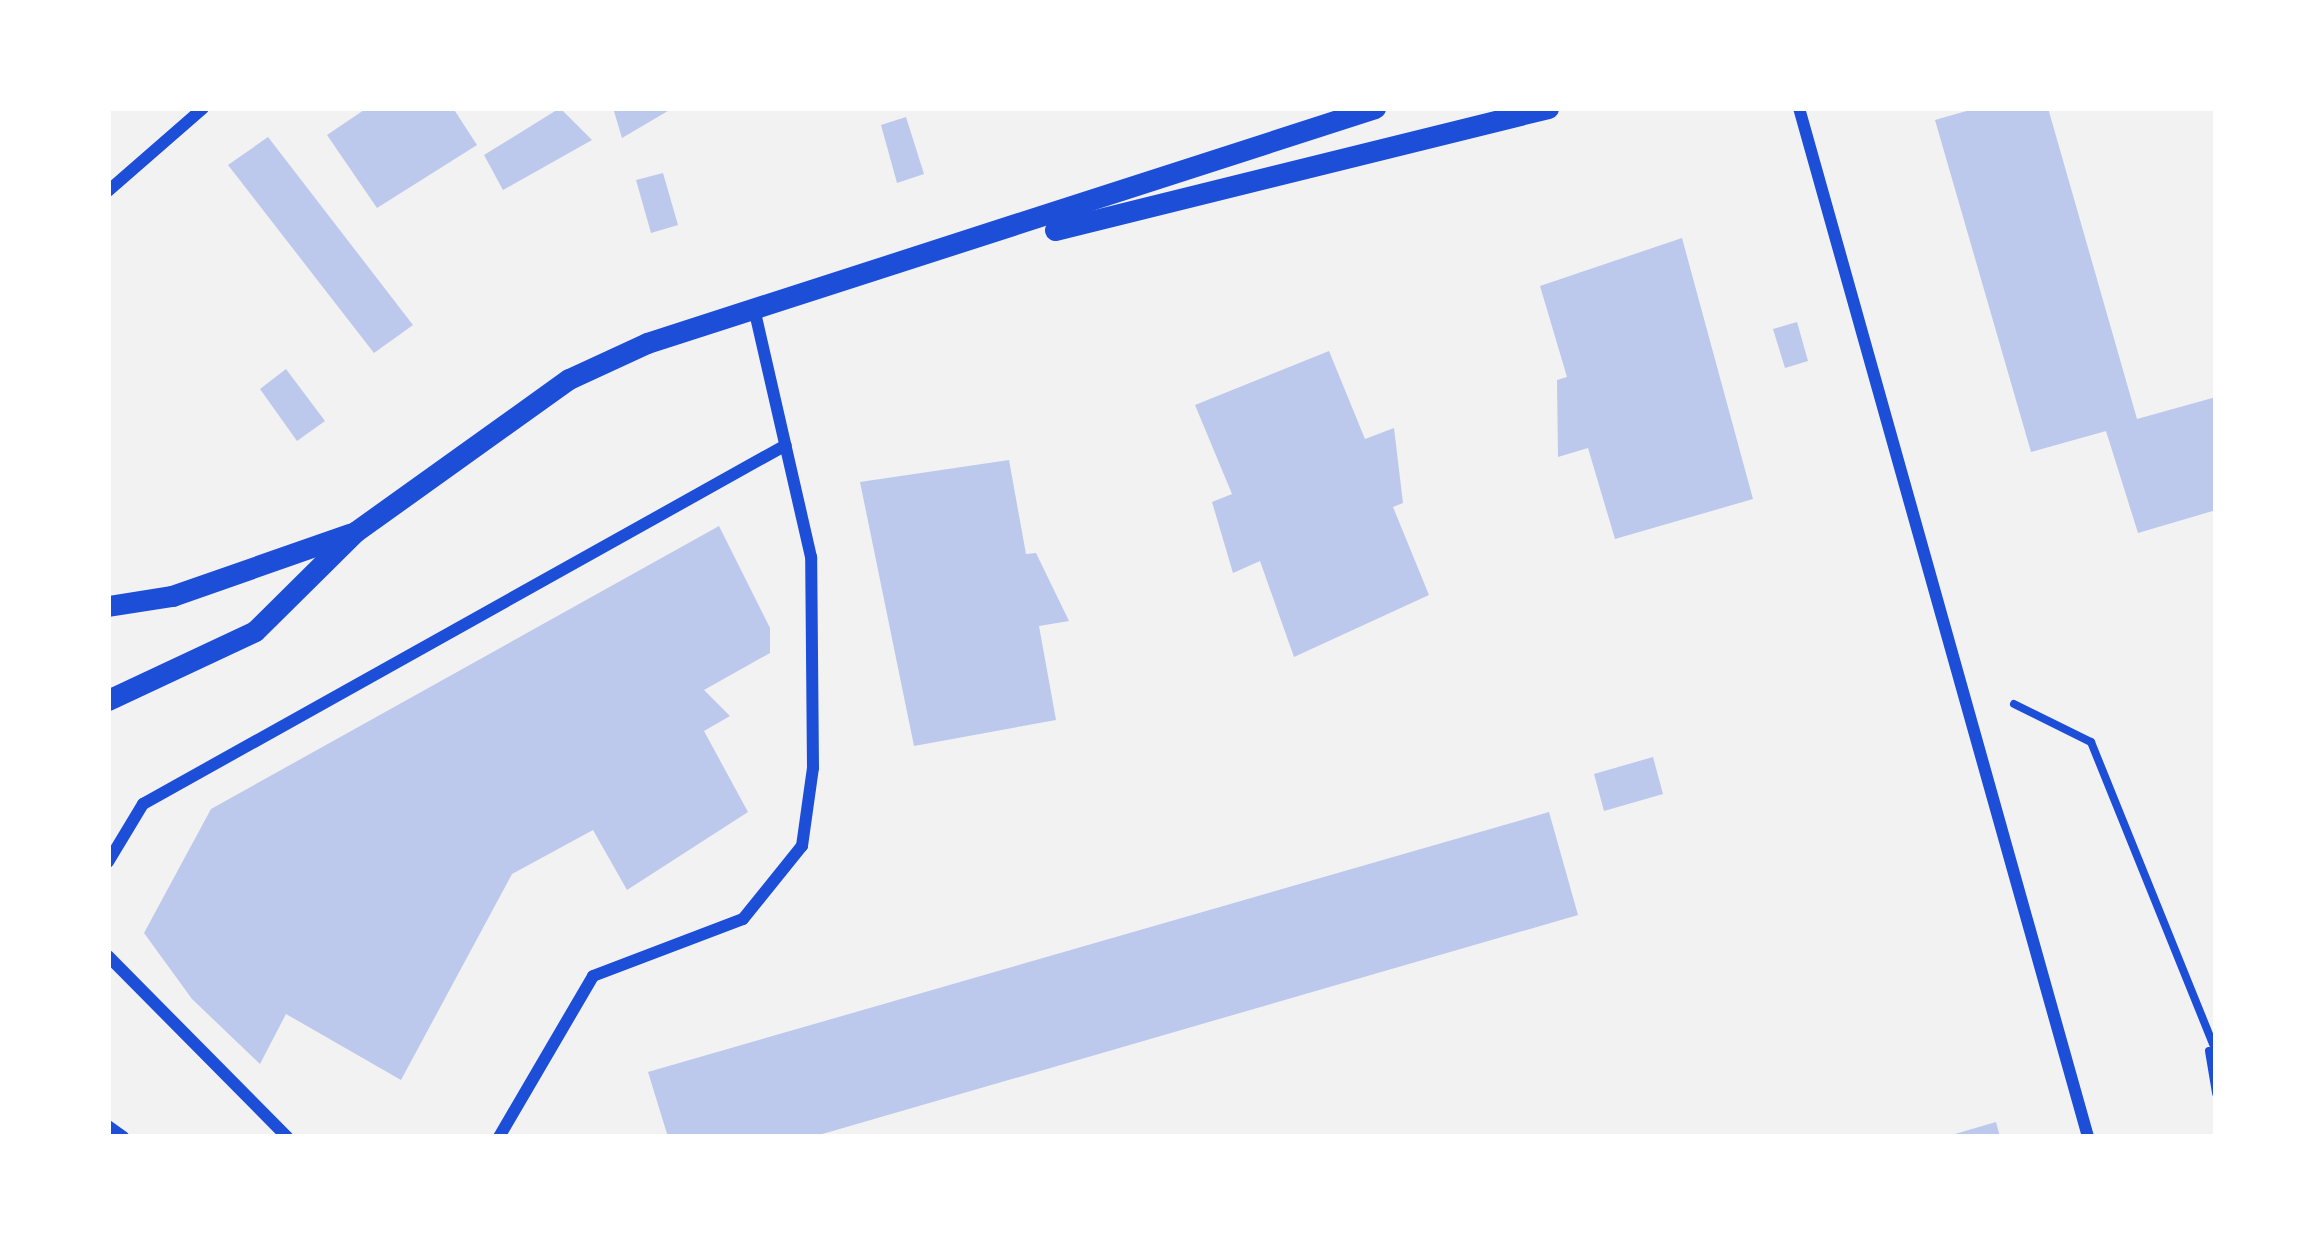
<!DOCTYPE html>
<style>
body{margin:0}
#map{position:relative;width:2324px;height:1245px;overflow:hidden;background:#f2f2f2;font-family:Cabin,sans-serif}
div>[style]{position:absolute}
.building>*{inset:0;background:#bdc9ec}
.path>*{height:8px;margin:-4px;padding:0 4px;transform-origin:4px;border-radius:4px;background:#1d4ed8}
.minor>*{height:12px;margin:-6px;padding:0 6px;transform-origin:6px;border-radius:6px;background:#1d4ed8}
.tertiary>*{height:21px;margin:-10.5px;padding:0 10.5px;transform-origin:10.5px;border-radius:10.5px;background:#1d4ed8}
span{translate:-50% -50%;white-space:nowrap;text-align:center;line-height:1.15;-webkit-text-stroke:10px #fff;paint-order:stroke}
.frame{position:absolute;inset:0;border:111px solid #fff;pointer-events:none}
</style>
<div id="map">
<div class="building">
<div style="clip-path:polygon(367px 108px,453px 108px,477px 145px,377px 208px,327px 135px)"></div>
<div style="clip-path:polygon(560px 108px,592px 140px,503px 190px,484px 155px)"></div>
<div style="clip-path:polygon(613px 108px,673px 108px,622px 138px)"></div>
<div style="clip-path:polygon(1977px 108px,2048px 108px,2137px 419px,2216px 397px,2216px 510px,2138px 533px,2106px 431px,2031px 452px,1935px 120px)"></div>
<div style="clip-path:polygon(906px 117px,924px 174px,897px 183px,881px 125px)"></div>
<div style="clip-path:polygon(268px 137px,413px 325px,374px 353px,228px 165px)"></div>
<div style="clip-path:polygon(663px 173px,678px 225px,651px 233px,636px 180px)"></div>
<div style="clip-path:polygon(1682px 238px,1753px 499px,1615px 539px,1588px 448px,1558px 457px,1557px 380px,1567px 377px,1540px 286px)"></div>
<div style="clip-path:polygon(1797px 322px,1808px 361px,1785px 368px,1773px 329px)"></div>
<div style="clip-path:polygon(1329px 351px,1365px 439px,1394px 428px,1403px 503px,1393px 507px,1429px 595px,1294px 657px,1260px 561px,1233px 573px,1212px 502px,1232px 494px,1195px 405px)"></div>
<div style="clip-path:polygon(286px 369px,325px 421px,297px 441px,260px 389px)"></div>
<div style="clip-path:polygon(1009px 460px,1026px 554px,1036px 553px,1069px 621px,1039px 626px,1056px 720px,914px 746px,860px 482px)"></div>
<div style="clip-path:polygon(719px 526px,770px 628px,770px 653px,704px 690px,730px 716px,704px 731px,748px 812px,627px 890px,593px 830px,512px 874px,401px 1080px,286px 1014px,260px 1064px,192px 999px,144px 933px,211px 809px)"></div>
<div style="clip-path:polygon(1653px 757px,1663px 794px,1604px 811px,1594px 774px)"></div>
<div style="clip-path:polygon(1549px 812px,1578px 915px,812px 1137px,668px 1137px,648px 1072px)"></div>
<div style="clip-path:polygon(1996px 1122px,2000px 1137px,1948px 1137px,1948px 1136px)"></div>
</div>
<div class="path">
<div style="left:2014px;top:704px;width:86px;rotate:26.3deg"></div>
<div style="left:2091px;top:742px;width:334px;rotate:68deg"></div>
<div style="left:2209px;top:1051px;width:43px;rotate:80.5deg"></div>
</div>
<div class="minor">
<div style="left:1799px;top:108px;width:1069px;rotate:74.31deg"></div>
<div style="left:108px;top:191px;width:126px;rotate:-41.1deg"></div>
<div style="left:108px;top:862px;width:68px;rotate:-58.9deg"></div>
<div style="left:143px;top:804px;width:736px;rotate:-29.18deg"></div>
<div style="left:108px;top:956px;width:255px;rotate:45.3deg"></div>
<div style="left:108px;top:1126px;width:19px;rotate:36deg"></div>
<div style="left:499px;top:1137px;width:186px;rotate:-59.7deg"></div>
<div style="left:593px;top:976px;width:160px;rotate:-20.8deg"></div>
<div style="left:743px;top:919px;width:94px;rotate:-51.1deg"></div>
<div style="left:802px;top:846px;width:79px;rotate:-82deg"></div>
<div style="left:813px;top:768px;width:211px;rotate:-90.5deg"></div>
<div style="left:811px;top:557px;width:250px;rotate:-102.9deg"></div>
</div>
<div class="tertiary">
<div style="left:1055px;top:230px;width:508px;rotate:-13.9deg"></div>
<div style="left:108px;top:606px;width:65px;rotate:-8.9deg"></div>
<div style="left:172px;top:596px;width:188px;rotate:-19.3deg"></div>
<div style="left:108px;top:700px;width:162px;rotate:-25.1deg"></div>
<div style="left:255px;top:631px;width:141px;rotate:-44.7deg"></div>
<div style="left:355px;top:532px;width:263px;rotate:-35.6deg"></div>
<div style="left:569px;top:379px;width:86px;rotate:-24.8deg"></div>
<div style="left:647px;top:343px;width:765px;rotate:-17.89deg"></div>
</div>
<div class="frame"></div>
</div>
